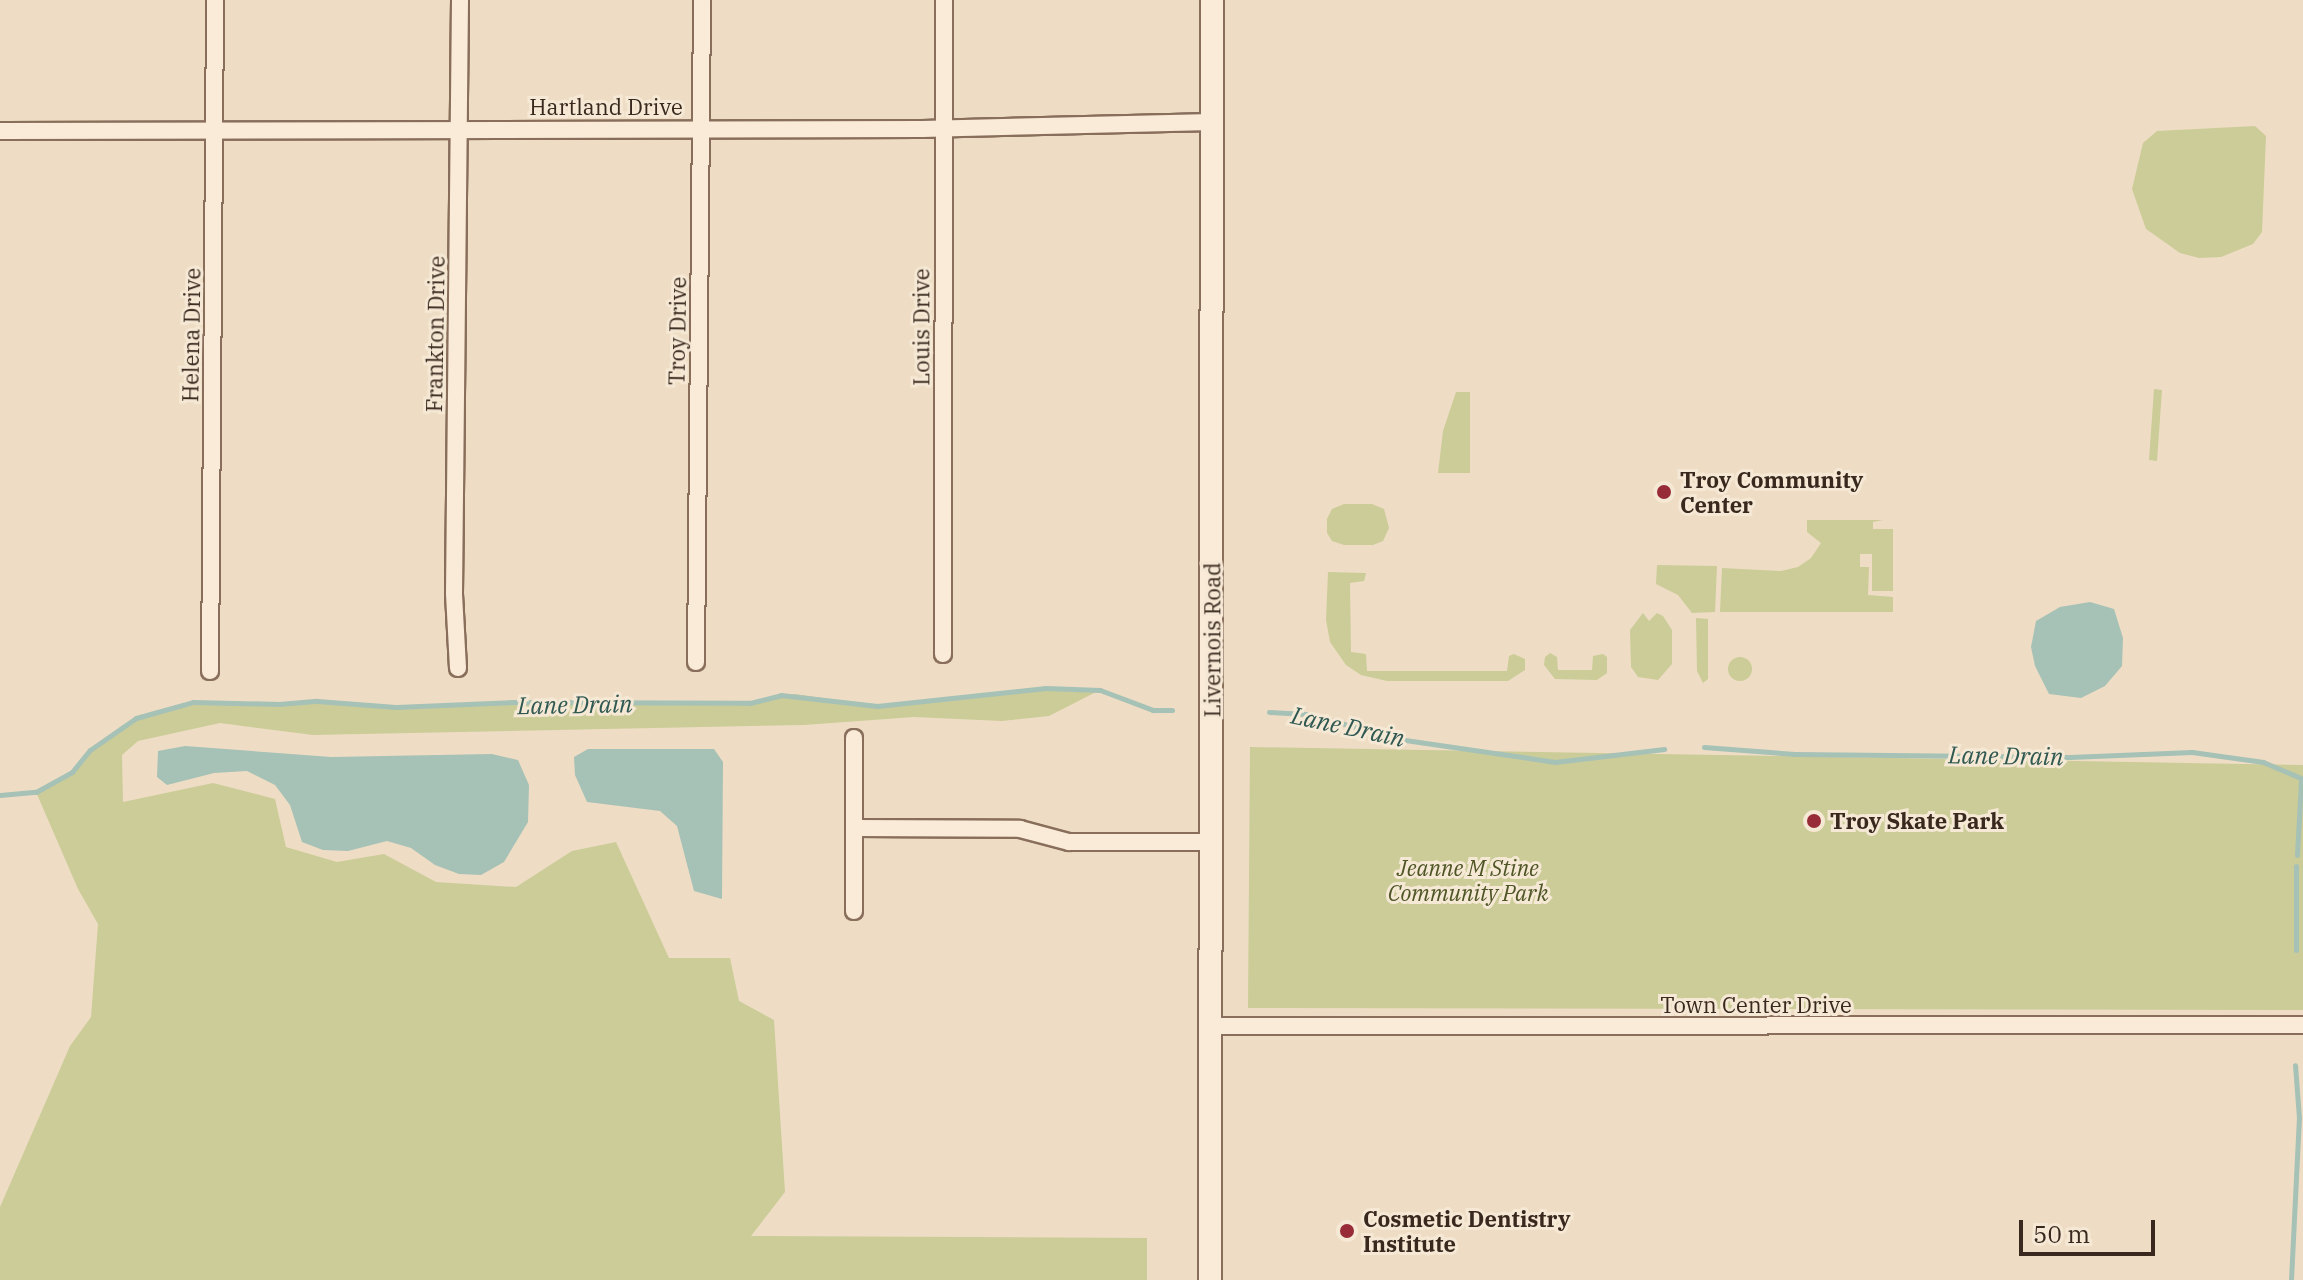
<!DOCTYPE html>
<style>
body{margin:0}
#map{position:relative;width:2303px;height:1280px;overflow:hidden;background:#eeddc4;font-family:"IBM Plex Serif",serif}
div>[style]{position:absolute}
.green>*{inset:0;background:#cbcc98}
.round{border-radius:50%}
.water>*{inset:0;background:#a6c1b6}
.stream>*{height:5px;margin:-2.5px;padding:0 2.5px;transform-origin:2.5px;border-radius:2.5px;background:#a6c1b6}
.roads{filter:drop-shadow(2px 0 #886e5b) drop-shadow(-2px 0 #886e5b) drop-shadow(0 2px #886e5b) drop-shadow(0 -2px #886e5b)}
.street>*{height:16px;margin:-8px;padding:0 8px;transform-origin:8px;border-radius:8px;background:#f9ebd7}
.secondary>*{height:22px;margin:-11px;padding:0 11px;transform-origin:11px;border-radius:11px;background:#f9ebd7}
.dots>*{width:22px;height:22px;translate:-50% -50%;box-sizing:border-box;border:4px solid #f5e8d4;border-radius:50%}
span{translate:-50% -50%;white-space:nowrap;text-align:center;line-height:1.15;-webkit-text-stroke:6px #f5e8d4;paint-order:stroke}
.street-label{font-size:22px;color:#39281e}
.poi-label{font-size:22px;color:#39281e;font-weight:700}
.left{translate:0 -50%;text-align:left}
.park-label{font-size:22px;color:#4e5525;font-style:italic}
.water-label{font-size:24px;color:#2e5851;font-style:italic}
.scale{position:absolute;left:2019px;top:1220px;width:136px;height:36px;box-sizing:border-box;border:4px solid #39281e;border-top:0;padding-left:10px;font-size:24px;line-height:28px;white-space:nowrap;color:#39281e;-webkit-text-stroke:6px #f5e8d4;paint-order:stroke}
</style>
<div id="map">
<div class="green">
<div style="clip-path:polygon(2255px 126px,2266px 136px,2262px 232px,2253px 244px,2221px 257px,2199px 258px,2180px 253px,2146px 229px,2132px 189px,2143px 143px,2157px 131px)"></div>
<div style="clip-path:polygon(2154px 389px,2162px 390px,2157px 461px,2149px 460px)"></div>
<div style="clip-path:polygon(1456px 392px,1470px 392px,1470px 473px,1438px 473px,1443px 431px)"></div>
<div style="clip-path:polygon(1344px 504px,1372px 504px,1384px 509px,1389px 528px,1383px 541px,1373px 545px,1344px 545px,1332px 541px,1327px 533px,1327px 519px,1332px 509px)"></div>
<div style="clip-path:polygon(1807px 520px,1883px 520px,1873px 522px,1873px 529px,1893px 529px,1893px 591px,1872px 591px,1872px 554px,1860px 554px,1860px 567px,1869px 567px,1868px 595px,1893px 597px,1893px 612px,1720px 612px,1722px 568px,1781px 571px,1798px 567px,1811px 558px,1821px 543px,1807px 532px)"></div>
<div style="clip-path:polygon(1657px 565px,1717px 566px,1715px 612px,1692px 613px,1678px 595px,1656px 584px)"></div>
<div style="clip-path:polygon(1328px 572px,1366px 573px,1364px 581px,1350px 583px,1351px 652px,1366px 654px,1367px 671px,1507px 671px,1509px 656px,1514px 654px,1525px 659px,1525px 670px,1508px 681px,1387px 681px,1361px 675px,1346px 665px,1330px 642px,1326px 620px)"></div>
<div style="clip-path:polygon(1643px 613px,1649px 621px,1657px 613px,1663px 616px,1672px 630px,1672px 664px,1658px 680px,1638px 677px,1631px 667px,1630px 630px)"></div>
<div style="clip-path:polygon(1696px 618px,1708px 619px,1708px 679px,1703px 683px,1697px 671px)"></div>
<div style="clip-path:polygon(1550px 653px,1557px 657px,1558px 670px,1592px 670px,1593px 656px,1603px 654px,1607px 657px,1607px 673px,1597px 680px,1555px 679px,1544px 665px,1545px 657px)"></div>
<div class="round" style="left:1728px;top:657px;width:24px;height:24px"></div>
<div style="clip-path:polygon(1046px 688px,1100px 690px,1049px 716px,1002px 721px,914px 717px,804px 725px,313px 735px,220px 723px,138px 741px,122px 755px,123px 802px,213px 783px,275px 799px,286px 847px,337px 862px,384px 854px,436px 882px,516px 887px,572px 851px,616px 842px,669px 958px,730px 958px,739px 1001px,774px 1020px,785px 1192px,751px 1236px,1147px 1238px,1147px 1280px,0 1280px,0 1207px,70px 1046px,91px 1017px,98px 924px,78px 889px,36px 792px,72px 772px,90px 750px,136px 718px,193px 702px,279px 704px,317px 701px,396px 707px,522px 701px,750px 703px,795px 694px,877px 706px)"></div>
<div style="clip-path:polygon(1250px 747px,2303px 765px,2303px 1010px,1248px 1008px)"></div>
</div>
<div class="water">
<div style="clip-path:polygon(2090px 602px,2114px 609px,2123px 638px,2122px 666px,2105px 686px,2081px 698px,2049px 694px,2035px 666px,2031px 647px,2036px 621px,2060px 607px)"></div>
<div style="clip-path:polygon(185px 746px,331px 757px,492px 754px,518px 760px,529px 785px,528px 822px,504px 862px,481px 875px,459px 874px,435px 865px,411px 848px,387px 841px,348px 851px,323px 850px,302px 842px,290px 805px,275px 785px,247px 771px,214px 773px,167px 785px,157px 777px,158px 751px)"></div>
<div style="clip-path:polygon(588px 749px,714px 749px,723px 762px,722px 899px,694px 891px,677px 826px,660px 811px,587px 802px,575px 775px,574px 757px)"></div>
</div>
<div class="stream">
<div style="left:1269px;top:712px;width:37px;rotate:3deg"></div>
<div style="left:1306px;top:714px;width:102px;rotate:14.7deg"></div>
<div style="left:1405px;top:740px;width:152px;rotate:8.3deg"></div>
<div style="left:1555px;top:762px;width:110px;rotate:-6.8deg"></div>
<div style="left:1704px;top:747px;width:91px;rotate:4.4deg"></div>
<div style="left:1795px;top:754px;width:275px;rotate:0.6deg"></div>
<div style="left:2070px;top:757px;width:122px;rotate:-2.3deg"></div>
<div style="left:2192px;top:752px;width:72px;rotate:8deg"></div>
<div style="left:2263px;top:762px;width:43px;rotate:23deg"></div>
<div style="left:0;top:795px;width:36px;rotate:-5deg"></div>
<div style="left:36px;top:792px;width:41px;rotate:-29.1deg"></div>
<div style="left:72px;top:772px;width:28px;rotate:-51deg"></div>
<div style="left:90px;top:750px;width:56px;rotate:-34.8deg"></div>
<div style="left:136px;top:718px;width:59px;rotate:-15.7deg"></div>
<div style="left:193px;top:702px;width:86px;rotate:1.3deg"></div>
<div style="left:279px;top:704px;width:38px;rotate:-5deg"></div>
<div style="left:317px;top:701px;width:79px;rotate:4.3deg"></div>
<div style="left:396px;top:707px;width:120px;rotate:-2.4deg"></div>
<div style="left:516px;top:702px;width:234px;rotate:0.2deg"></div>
<div style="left:750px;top:703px;width:32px;rotate:-14deg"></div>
<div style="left:781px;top:695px;width:97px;rotate:6.5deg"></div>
<div style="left:877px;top:706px;width:170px;rotate:-6.1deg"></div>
<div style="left:1046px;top:688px;width:54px;rotate:2.1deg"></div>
<div style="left:1100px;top:690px;width:57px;rotate:20.7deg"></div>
<div style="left:1153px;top:710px;width:19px"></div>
<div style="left:2297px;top:855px;width:75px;rotate:-86.9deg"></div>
<div style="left:2296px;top:950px;width:84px;rotate:-90deg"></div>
<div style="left:2291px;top:1280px;width:162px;rotate:-87.2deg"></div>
<div style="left:2299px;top:1118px;width:53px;rotate:-94.3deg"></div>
</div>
<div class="roads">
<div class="street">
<div style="left:0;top:131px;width:922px;rotate:-0.12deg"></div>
<div style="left:922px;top:129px;width:290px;rotate:-1.4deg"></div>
<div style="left:943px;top:654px;width:654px;rotate:-89.91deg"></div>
<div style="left:696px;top:662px;width:662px;rotate:-89.48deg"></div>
<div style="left:458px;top:668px;width:75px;rotate:-93.1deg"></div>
<div style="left:454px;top:593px;width:593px;rotate:-89.42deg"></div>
<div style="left:210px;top:671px;width:671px;rotate:-89.57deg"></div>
<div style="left:855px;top:828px;width:165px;rotate:0.3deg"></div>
<div style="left:1020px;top:829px;width:51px;rotate:14.9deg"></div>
<div style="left:1069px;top:842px;width:141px"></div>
<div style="left:854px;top:911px;width:173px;rotate:-90deg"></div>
<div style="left:1209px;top:1026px;width:1094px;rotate:-0.05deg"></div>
</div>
<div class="secondary">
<div style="left:1210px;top:1280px;width:1280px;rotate:-89.91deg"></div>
</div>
</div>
<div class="dots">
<div style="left:1664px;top:492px;background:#972b37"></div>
<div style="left:1814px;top:821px;background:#972b37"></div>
<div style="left:1347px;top:1231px;background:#972b37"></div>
</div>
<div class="street-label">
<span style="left:606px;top:107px">Hartland Drive</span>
<span style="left:921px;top:327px;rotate:-90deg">Louis Drive</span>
<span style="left:677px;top:331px;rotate:-89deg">Troy Drive</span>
<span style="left:435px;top:334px;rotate:-89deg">Frankton Drive</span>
<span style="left:191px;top:335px;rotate:-89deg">Helena Drive</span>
<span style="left:1212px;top:640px;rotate:-90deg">Livernois Road</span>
<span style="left:1756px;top:1005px">Town Center Drive</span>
</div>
<div class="poi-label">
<span class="left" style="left:1680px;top:492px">Troy Community<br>Center</span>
<span class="left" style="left:1830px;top:821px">Troy Skate Park</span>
<span class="left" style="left:1363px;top:1231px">Cosmetic Dentistry<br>Institute</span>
</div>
<div class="park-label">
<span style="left:1468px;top:880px">Jeanne M Stine<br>Community Park</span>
</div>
<div class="water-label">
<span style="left:575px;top:705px;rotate:-1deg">Lane Drain</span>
<span style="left:1348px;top:727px;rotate:12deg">Lane Drain</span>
<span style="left:2006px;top:756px;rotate:1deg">Lane Drain</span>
</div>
<div class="scale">50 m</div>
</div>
